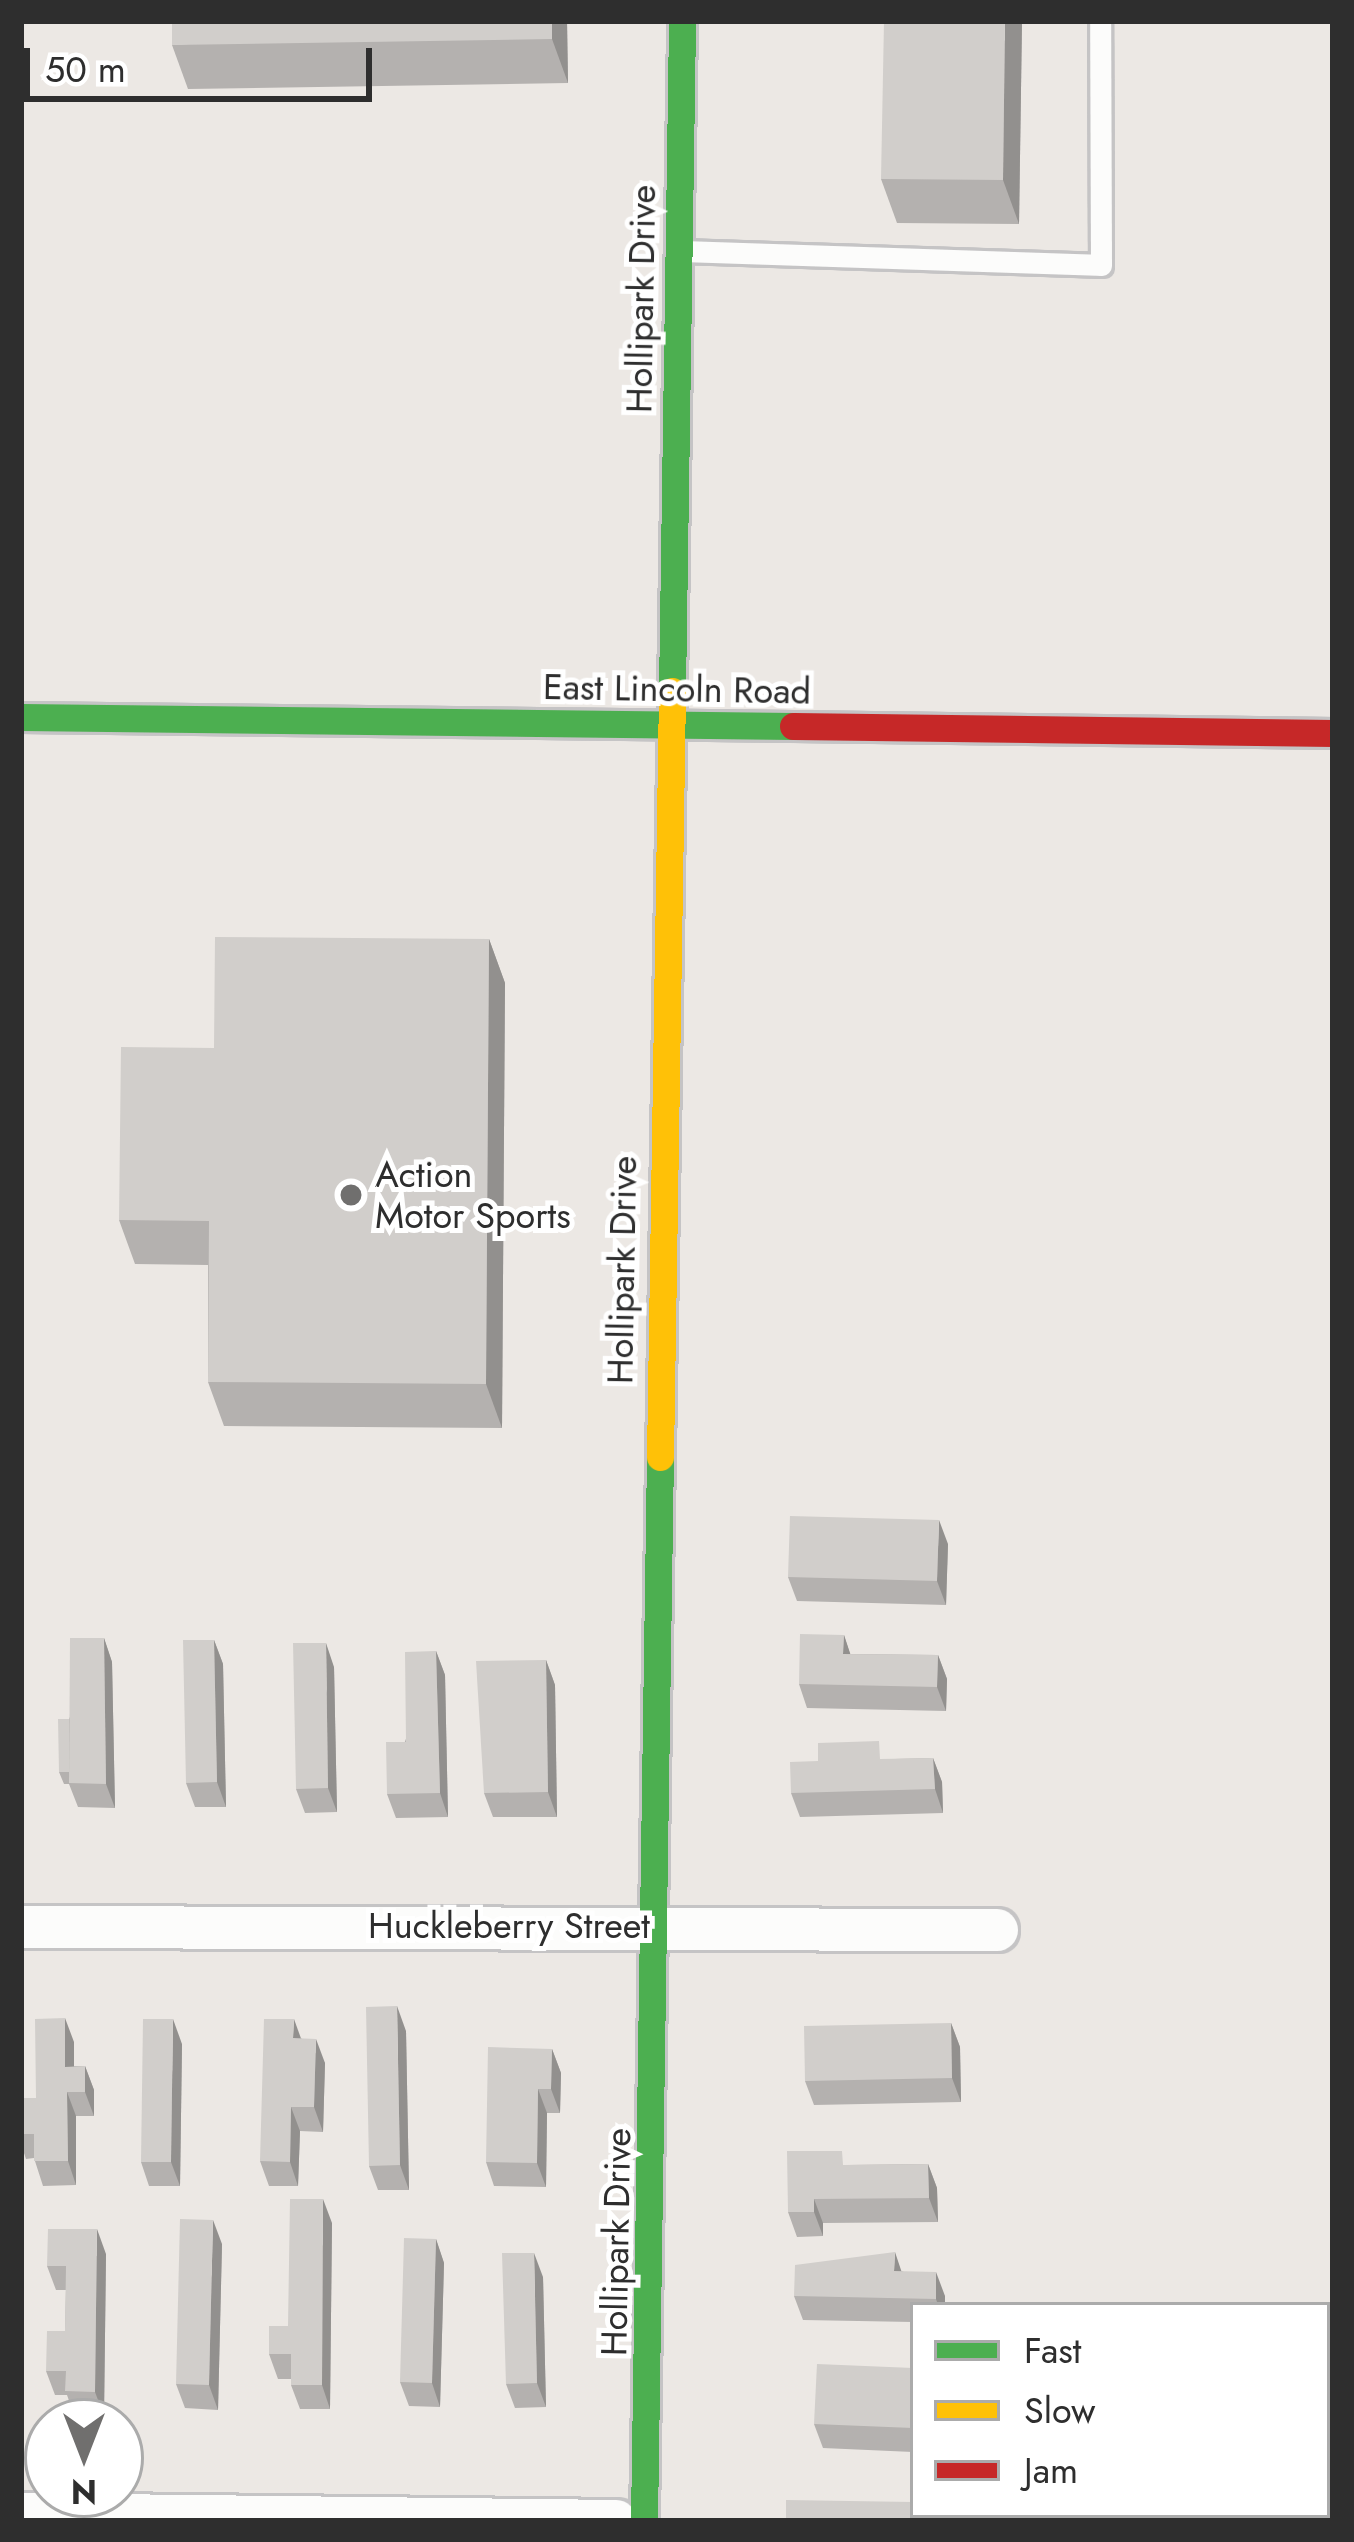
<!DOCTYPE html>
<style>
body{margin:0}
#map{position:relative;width:1354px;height:2542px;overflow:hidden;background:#ece8e4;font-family:Jost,sans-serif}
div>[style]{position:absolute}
.roads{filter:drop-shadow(3px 0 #c5c4c5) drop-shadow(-3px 0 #c5c4c5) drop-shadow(0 3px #c5c4c5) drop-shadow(0 -3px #c5c4c5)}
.lane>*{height:21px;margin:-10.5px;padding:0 10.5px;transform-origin:10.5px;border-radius:10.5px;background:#fcfcfb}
.street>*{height:42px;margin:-21px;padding:0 21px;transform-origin:21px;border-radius:21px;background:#fcfcfb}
.fast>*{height:27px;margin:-13.5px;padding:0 13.5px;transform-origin:13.5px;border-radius:13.5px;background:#4caf50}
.slow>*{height:27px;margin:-13.5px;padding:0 13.5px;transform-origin:13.5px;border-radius:13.5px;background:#ffc107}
.jam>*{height:27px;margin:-13.5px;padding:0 13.5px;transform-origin:13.5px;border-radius:13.5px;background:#c62828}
.wall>*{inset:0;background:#b4b1af}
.shaded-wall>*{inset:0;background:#92908e}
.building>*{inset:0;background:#d1cecb}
.dots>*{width:33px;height:33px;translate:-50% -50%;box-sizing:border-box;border:6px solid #fff;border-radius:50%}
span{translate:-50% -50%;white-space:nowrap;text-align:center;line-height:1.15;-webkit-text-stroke:10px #fff;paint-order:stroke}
.street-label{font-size:36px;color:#2e2e2e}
.poi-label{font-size:36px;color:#2e2e2e}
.left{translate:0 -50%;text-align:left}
.frame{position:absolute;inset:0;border:24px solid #2e2e2e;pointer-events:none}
.legend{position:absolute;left:910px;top:2302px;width:420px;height:216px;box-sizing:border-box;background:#fff;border:3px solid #ababab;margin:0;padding:15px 21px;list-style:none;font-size:36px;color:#2e2e2e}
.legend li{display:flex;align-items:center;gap:24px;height:60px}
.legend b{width:60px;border:3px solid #ababab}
.north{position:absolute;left:24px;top:2398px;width:120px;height:120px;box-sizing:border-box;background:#fff;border:3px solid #ababab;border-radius:50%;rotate:180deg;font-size:33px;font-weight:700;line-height:48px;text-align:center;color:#2e2e2e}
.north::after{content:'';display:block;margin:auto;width:42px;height:54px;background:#706f6e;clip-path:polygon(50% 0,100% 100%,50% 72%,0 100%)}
.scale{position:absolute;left:24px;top:48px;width:348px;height:54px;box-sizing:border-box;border:6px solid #2e2e2e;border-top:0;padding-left:15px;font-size:36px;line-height:42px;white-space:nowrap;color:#2e2e2e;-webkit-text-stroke:9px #fff;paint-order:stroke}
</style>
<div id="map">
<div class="roads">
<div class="lane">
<div style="left:685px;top:251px;width:416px;rotate:1.9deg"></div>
<div style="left:1101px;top:265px;width:244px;rotate:-90.2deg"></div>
</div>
<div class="street">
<div style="left:21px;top:1927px;width:976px;rotate:0.18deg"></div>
<div style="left:21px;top:2514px;width:595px;rotate:0.67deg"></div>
</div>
<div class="fast">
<div style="left:672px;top:691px;width:670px;rotate:-89.14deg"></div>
<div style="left:21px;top:717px;width:772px;rotate:0.67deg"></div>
<div style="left:644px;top:2521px;width:1064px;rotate:-89.14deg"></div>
</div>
<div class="slow">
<div style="left:660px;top:1457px;width:766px;rotate:-89.1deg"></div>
</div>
<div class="jam">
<div style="left:793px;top:726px;width:540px;rotate:0.74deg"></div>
</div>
</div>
<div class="wall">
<div style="clip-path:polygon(567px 21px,568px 83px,188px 89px,172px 45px)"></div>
<div style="clip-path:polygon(1022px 21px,1019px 224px,897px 223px,881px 179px)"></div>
<div style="clip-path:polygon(489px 939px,505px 983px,502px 1428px,224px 1426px,208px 1382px,208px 1265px,135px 1264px,119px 1220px,214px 1048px)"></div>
<div style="clip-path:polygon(948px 1544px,946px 1605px,797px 1601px,788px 1577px)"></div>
<div style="clip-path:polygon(844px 1635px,850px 1654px,938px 1655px,947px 1679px,946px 1711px,807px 1708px,799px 1684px)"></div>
<div style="clip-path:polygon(104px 1638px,112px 1662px,115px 1808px,78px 1807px,69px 1784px,64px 1784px,59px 1772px,69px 1719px)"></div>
<div style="clip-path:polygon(214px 1640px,223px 1664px,226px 1807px,195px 1807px,186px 1783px)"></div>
<div style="clip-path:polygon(436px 1651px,445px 1675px,448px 1817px,396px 1818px,387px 1794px)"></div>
<div style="clip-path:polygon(546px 1660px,555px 1685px,557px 1817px,493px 1817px,484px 1793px)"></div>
<div style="clip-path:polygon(334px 1667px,337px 1812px,305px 1813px,296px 1789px)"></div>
<div style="clip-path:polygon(933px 1758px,942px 1782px,943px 1813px,800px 1817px,791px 1793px,818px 1761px)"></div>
<div style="clip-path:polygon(951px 2023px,960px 2047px,961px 2102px,814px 2105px,805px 2081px)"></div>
<div style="clip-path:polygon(406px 2031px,409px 2190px,378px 2190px,369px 2166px)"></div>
<div style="clip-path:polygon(301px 2038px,325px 2063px,323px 2132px,300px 2131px,298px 2186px,269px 2186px,260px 2161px)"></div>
<div style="clip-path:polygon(74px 2042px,74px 2066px,85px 2066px,94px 2090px,94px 2116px,76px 2116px,76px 2185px,43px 2186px,34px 2158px,26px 2159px,21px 2144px,21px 2098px,36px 2098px)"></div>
<div style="clip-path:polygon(182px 2044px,180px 2186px,149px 2186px,141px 2162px)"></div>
<div style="clip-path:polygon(552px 2049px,561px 2073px,560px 2113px,547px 2113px,546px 2187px,494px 2186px,486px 2162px)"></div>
<div style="clip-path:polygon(928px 2164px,937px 2188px,938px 2222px,823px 2223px,823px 2236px,797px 2237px,788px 2212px,848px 2165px)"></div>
<div style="clip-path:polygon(332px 2223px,330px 2409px,300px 2409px,291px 2385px,291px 2379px,278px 2379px,269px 2354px,288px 2326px)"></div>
<div style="clip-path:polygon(436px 2239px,444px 2263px,440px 2407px,409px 2406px,400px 2382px)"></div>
<div style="clip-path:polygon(222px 2244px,218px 2410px,185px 2408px,176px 2384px)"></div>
<div style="clip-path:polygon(106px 2254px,104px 2416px,74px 2415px,67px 2395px,55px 2395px,46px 2371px,65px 2331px,66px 2290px,56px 2290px,47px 2266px)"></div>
<div style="clip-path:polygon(902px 2271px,945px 2296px,945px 2305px,913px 2305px,913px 2322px,803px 2320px,794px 2296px)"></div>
<div style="clip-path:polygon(543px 2277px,546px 2407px,515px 2408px,506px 2384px)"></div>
<div style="clip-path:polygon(913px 2368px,913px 2452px,823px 2448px,814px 2424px)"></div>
</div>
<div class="shaded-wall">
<div style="clip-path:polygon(552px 21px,567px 21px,568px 83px,552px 39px)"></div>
<div style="clip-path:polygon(1005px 21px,1022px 21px,1019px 224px,1003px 180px)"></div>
<div style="clip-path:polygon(489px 939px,505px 983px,502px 1428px,486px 1384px)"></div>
<div style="clip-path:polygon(939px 1520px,948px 1544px,946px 1605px,937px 1581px)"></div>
<div style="clip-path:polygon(844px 1635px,852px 1659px,843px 1654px)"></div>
<div style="clip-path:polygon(104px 1638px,112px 1662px,115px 1808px,106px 1784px)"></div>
<div style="clip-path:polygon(214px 1640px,223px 1664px,226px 1807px,217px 1782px)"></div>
<div style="clip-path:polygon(326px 1643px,334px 1667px,337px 1812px,328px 1788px)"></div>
<div style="clip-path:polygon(436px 1651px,445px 1675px,448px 1817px,440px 1793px)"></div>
<div style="clip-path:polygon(938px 1655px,947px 1679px,946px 1711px,937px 1687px)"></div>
<div style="clip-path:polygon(546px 1660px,555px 1685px,557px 1817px,548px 1792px)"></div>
<div style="clip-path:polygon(933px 1758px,942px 1782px,943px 1813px,935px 1789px)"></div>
<div style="clip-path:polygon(397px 2006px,406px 2031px,409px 2190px,400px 2165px)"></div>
<div style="clip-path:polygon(65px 2018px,74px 2042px,74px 2091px,65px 2067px)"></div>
<div style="clip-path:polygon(173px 2019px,182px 2044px,180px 2186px,171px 2162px)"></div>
<div style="clip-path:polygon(294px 2019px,303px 2044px,293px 2038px)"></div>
<div style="clip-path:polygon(951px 2023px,960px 2047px,961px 2102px,952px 2078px)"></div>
<div style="clip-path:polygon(316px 2039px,325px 2063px,323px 2132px,314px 2107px)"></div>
<div style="clip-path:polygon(552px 2049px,561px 2073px,560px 2113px,551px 2089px)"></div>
<div style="clip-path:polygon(85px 2066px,94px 2090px,94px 2116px,85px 2092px)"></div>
<div style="clip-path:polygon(538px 2089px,547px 2113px,546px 2187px,537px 2163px)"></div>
<div style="clip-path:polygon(67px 2092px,76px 2116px,76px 2185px,68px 2161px)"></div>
<div style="clip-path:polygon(291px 2107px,300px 2131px,298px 2186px,290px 2162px)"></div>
<div style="clip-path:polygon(928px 2164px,937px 2188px,938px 2222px,929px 2198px)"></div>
<div style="clip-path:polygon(323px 2199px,332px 2223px,330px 2409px,322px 2385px)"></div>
<div style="clip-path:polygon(814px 2199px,823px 2223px,823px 2236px,814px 2212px)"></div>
<div style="clip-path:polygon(213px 2220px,222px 2244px,218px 2410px,209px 2385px)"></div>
<div style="clip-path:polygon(97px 2229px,106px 2254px,104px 2416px,95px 2392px)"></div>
<div style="clip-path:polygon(436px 2239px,444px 2263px,440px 2407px,432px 2383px)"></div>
<div style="clip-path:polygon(895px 2252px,903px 2276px,894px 2271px)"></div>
<div style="clip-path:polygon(534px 2253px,543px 2277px,546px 2407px,537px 2383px)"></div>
<div style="clip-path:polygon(936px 2272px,945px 2296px,945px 2305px,938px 2305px,936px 2299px)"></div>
</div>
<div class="building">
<div style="clip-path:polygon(172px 21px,552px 21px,552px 39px,172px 45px)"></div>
<div style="clip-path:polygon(884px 21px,1005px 21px,1003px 180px,881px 179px)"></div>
<div style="clip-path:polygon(215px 937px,489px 939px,486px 1384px,208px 1382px,209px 1221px,119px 1220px,121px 1047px,214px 1048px)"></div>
<div style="clip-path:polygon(790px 1516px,939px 1520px,937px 1581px,788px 1577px)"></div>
<div style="clip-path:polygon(800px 1634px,844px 1635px,843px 1654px,938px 1655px,937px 1687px,799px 1684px)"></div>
<div style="clip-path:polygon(70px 1638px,104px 1638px,106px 1784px,69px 1783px)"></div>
<div style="clip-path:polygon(183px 1640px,214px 1640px,217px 1782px,186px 1783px)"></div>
<div style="clip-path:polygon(293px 1643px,326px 1643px,328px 1788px,296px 1789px)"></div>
<div style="clip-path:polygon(436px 1651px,440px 1793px,387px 1794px,386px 1742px,406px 1742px,405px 1652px)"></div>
<div style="clip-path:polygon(546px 1660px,548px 1792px,484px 1793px,476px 1661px)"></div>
<div style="clip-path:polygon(58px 1719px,69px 1719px,69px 1772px,59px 1772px)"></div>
<div style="clip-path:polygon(879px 1741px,880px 1759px,933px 1758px,935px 1789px,791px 1793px,790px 1762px,818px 1761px,818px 1743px)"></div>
<div style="clip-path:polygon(397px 2006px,400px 2165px,369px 2166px,366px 2007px)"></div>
<div style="clip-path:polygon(65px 2018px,65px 2067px,85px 2066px,85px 2092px,67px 2092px,68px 2161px,34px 2161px,34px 2134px,21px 2134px,21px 2098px,36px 2098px,35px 2019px)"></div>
<div style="clip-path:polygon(143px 2019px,173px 2019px,171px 2162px,141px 2162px)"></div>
<div style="clip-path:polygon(264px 2019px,294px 2019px,293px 2038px,316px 2039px,314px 2107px,291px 2107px,290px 2162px,260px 2161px)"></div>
<div style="clip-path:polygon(951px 2023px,952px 2078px,805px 2081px,804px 2026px)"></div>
<div style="clip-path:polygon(488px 2047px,552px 2049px,551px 2089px,538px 2089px,537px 2163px,486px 2162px)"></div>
<div style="clip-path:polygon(787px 2151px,842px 2151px,843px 2165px,928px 2164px,929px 2198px,814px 2199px,814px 2212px,788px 2212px)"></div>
<div style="clip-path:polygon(290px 2199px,323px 2199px,322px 2385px,291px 2385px,291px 2354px,269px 2354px,269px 2326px,288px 2326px)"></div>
<div style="clip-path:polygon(180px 2219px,213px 2220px,209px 2385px,176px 2384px)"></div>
<div style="clip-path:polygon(48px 2229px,97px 2229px,95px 2392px,65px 2391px,66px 2371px,46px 2371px,47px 2331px,65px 2331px,66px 2266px,47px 2266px)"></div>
<div style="clip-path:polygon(404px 2238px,436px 2239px,432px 2383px,400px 2382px)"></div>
<div style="clip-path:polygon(895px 2252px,894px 2271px,936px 2272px,936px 2299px,794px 2296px,795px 2265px)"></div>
<div style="clip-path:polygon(502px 2253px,534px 2253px,537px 2383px,506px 2384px)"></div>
<div style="clip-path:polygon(817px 2364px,913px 2368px,913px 2428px,814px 2424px)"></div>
<div style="clip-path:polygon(786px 2500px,913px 2502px,913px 2515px,927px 2515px,927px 2521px,786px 2521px)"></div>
</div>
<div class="dots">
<div style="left:351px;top:1195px;background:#706f6e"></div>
</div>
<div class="street-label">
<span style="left:641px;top:299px;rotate:-89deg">Hollipark Drive</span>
<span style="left:677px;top:689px;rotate:1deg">East Lincoln Road</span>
<span style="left:622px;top:1270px;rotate:-89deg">Hollipark Drive</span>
<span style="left:509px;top:1926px">Huckleberry Street</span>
<span style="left:616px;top:2242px;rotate:-89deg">Hollipark Drive</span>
</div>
<div class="poi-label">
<span class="left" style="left:375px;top:1195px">Action<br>Motor Sports</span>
</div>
<div class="frame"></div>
<ul class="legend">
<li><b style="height:15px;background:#4caf50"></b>Fast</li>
<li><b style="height:15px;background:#ffc107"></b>Slow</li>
<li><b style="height:15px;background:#c62828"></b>Jam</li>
</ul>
<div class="north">N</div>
<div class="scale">50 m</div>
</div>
